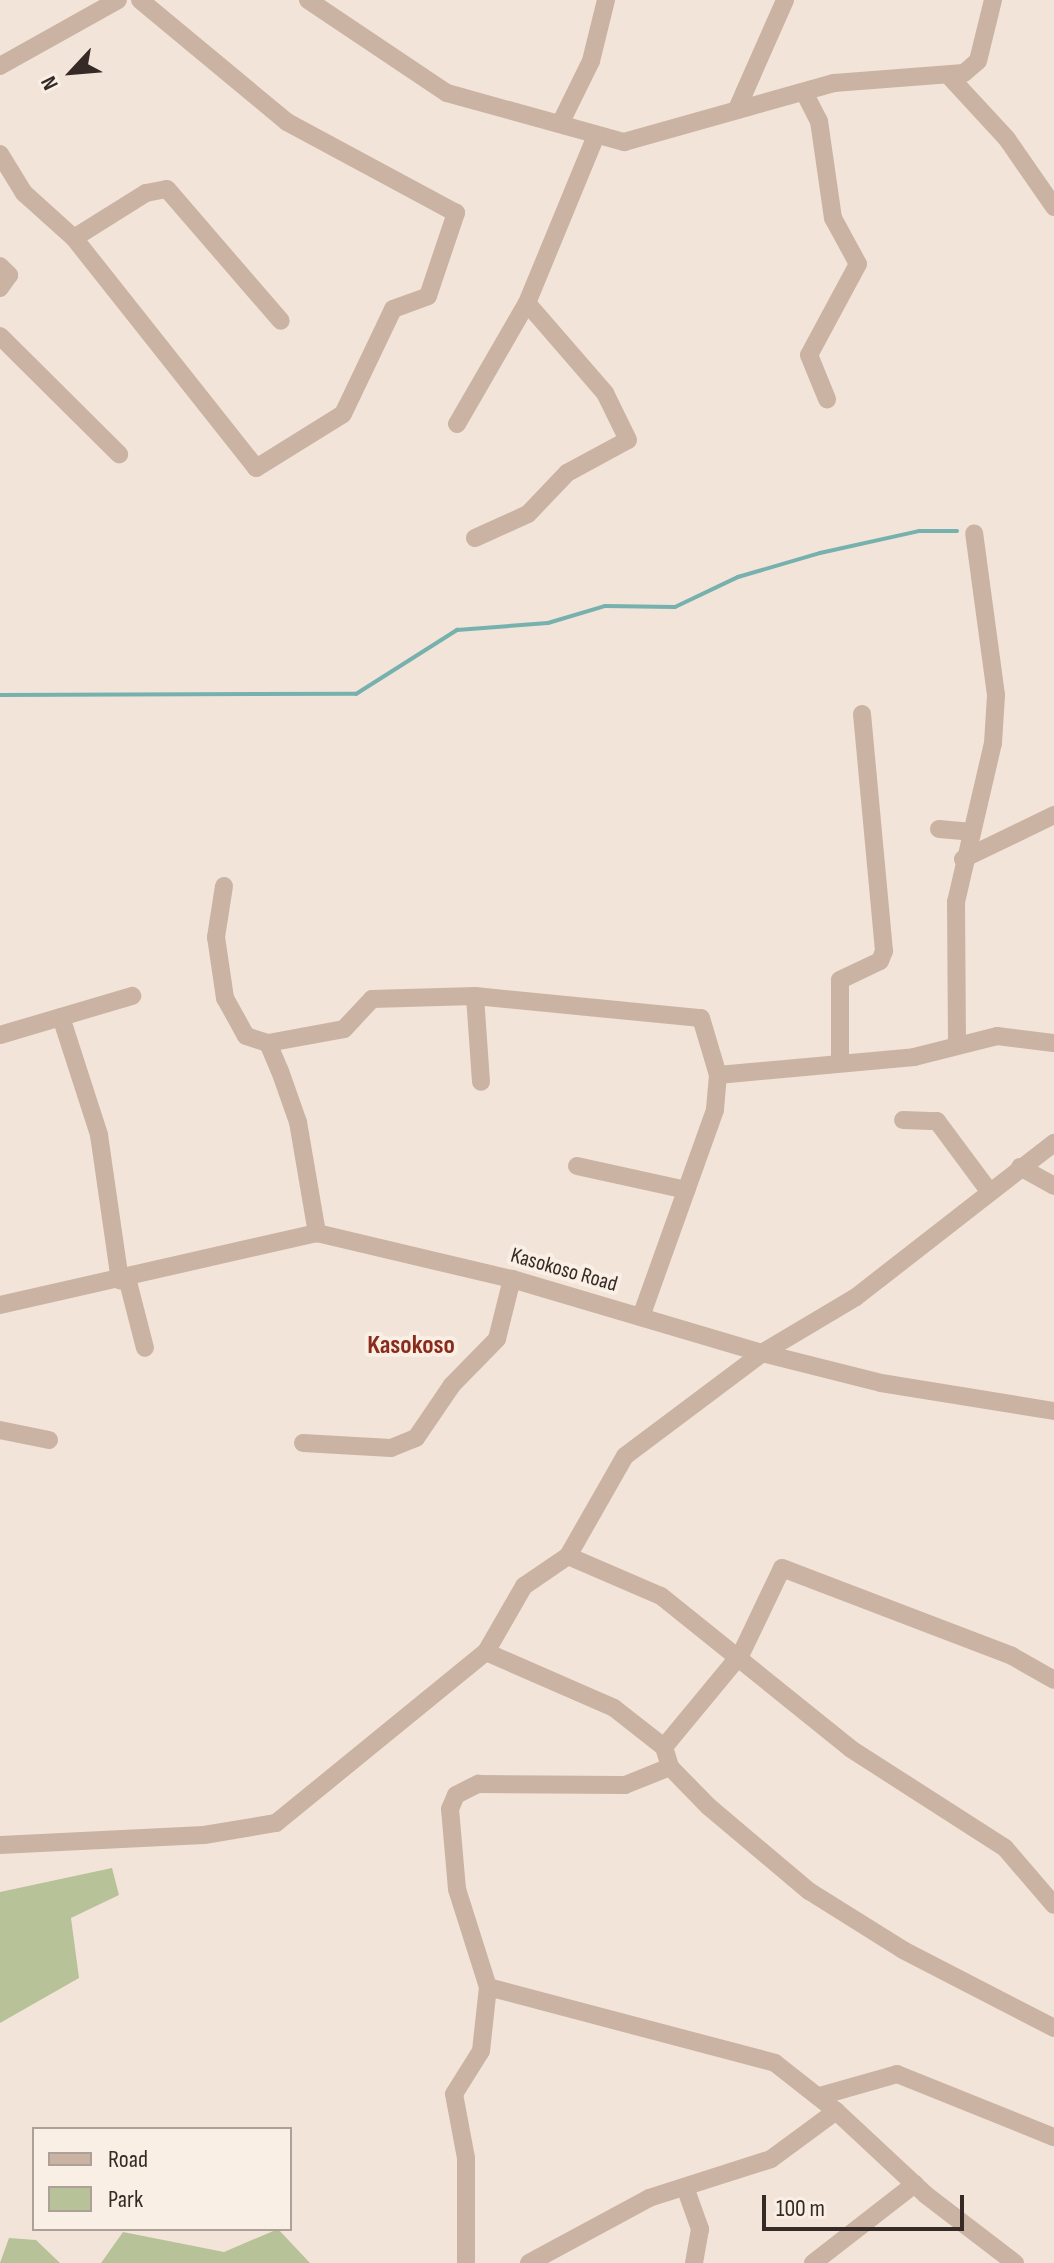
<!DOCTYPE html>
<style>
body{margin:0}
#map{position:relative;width:1054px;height:2263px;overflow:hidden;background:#f3e4d9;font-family:"Sofia Sans Condensed",sans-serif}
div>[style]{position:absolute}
.green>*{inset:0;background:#b8c298}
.stream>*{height:4px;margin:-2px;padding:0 2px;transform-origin:2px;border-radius:2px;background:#76b1ae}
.minor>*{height:18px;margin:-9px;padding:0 9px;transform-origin:9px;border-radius:9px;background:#cbb3a4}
span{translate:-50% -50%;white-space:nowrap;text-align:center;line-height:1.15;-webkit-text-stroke:8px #faefe5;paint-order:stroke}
.street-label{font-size:22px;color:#362a26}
.quarter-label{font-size:26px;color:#8a2b1b;font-weight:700}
.legend{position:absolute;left:32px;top:2127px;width:260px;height:104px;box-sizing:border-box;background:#faefe5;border:2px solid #aca099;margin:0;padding:10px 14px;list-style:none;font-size:24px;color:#362a26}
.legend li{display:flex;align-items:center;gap:16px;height:40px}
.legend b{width:40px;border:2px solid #aca099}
.north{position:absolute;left:32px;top:32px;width:80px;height:80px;-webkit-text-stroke:6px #faefe5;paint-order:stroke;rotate:244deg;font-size:22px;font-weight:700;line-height:32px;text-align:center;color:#362a26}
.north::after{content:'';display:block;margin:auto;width:28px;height:36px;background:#362a26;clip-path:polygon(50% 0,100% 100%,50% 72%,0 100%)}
.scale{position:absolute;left:762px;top:2195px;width:202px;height:36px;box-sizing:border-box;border:4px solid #362a26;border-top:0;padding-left:10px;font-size:24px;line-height:28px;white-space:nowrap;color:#362a26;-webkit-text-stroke:6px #faefe5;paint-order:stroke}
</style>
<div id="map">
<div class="green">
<div style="clip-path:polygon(112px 1868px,119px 1895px,71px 1918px,79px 1978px,0 2023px,0 1892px)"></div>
<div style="clip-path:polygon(278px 2229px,310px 2263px,101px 2263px,123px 2232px,224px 2252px)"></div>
<div style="clip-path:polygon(9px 2238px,36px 2240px,60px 2263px,0 2263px)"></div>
</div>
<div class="stream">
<div style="left:0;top:695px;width:356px;rotate:-0.2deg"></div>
<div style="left:356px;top:694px;width:120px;rotate:-32.4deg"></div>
<div style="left:457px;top:630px;width:91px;rotate:-4.4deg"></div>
<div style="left:548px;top:623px;width:59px;rotate:-16.6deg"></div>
<div style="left:605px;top:606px;width:70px;rotate:0.8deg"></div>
<div style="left:675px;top:607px;width:70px;rotate:-25.5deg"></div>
<div style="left:738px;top:577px;width:85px;rotate:-16.3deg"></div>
<div style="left:820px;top:553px;width:101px;rotate:-12.5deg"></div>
<div style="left:919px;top:531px;width:38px"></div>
</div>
<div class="minor">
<div style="left:308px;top:0;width:167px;rotate:33.8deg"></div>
<div style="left:447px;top:93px;width:184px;rotate:15.5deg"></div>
<div style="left:624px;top:142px;width:218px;rotate:-15.7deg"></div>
<div style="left:834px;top:83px;width:130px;rotate:-4.4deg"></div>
<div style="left:964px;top:73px;width:18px;rotate:-41deg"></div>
<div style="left:978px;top:61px;width:63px;rotate:-76.2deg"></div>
<div style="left:0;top:66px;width:135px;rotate:-29.2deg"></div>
<div style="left:948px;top:75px;width:87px;rotate:47.3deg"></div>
<div style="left:1007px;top:139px;width:83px;rotate:55.3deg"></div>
<div style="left:804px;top:92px;width:33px;rotate:63deg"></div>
<div style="left:819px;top:121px;width:98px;rotate:81.8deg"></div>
<div style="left:833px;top:218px;width:52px;rotate:61.5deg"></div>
<div style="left:858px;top:264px;width:103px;rotate:118.3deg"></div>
<div style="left:809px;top:355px;width:48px;rotate:67.8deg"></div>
<div style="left:737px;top:109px;width:119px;rotate:-66.2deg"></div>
<div style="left:562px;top:120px;width:66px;rotate:-63.8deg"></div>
<div style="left:591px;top:61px;width:63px;rotate:-76.2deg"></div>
<div style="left:0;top:154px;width:46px;rotate:58.4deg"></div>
<div style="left:24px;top:193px;width:67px;rotate:42deg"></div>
<div style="left:74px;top:238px;width:293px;rotate:51.6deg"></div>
<div style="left:256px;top:468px;width:102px;rotate:-31.8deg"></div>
<div style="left:343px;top:414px;width:116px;rotate:-64.5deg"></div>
<div style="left:393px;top:309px;width:37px;rotate:-20deg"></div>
<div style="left:428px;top:296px;width:88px;rotate:-71.4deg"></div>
<div style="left:456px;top:213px;width:192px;rotate:-151.7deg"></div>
<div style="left:287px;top:122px;width:191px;rotate:-140.3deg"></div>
<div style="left:74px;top:238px;width:85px;rotate:-32deg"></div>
<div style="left:146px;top:193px;width:21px;rotate:-11deg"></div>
<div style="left:167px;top:189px;width:174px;rotate:49.2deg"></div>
<div style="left:0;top:266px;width:13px;rotate:45deg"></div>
<div style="left:9px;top:275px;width:16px;rotate:125deg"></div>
<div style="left:0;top:336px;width:168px;rotate:44.8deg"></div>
<div style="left:457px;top:424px;width:140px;rotate:-60deg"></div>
<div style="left:527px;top:303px;width:181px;rotate:-67.6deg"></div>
<div style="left:475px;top:538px;width:58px;rotate:-24.4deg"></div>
<div style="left:528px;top:514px;width:57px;rotate:-46.4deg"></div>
<div style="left:567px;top:473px;width:69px;rotate:-28.4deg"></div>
<div style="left:628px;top:440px;width:52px;rotate:-116.1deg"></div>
<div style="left:605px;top:393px;width:119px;rotate:-130.9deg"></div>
<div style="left:939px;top:829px;width:33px;rotate:5deg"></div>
<div style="left:963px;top:859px;width:101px;rotate:-25.8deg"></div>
<div style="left:224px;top:886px;width:52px;rotate:98.9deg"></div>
<div style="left:216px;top:937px;width:62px;rotate:81.6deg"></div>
<div style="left:225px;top:998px;width:43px;rotate:61.1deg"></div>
<div style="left:246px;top:1036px;width:23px;rotate:18deg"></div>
<div style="left:268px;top:1043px;width:30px;rotate:67deg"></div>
<div style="left:280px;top:1071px;width:54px;rotate:70.6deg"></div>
<div style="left:298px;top:1122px;width:113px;rotate:80.3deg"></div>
<div style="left:475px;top:996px;width:86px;rotate:86deg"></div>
<div style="left:61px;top:1017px;width:124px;rotate:72.1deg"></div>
<div style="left:99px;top:1135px;width:147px;rotate:81.8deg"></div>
<div style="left:0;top:1035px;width:138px;rotate:-16.5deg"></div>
<div style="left:268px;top:1043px;width:77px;rotate:-10.4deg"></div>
<div style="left:344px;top:1029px;width:41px;rotate:-47deg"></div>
<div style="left:372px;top:999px;width:103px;rotate:-1.7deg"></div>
<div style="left:475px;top:996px;width:227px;rotate:5.6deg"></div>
<div style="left:701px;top:1018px;width:59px;rotate:73.4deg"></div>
<div style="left:718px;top:1075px;width:35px;rotate:95deg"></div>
<div style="left:715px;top:1110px;width:220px;rotate:109.7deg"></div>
<div style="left:957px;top:1044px;width:142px;rotate:-90.4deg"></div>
<div style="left:956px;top:902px;width:163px;rotate:-76.9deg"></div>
<div style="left:993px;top:743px;width:48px;rotate:-86.4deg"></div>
<div style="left:996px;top:695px;width:163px;rotate:-97.7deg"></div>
<div style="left:840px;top:1063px;width:83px;rotate:-90deg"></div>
<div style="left:840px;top:980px;width:44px;rotate:-25.4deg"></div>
<div style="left:880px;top:961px;width:11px;rotate:-68deg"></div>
<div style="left:884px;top:951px;width:238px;rotate:-95.3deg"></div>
<div style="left:718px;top:1075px;width:197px;rotate:-5.2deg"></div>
<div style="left:914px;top:1057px;width:86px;rotate:-14.2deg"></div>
<div style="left:997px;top:1036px;width:57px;rotate:7deg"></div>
<div style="left:903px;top:1120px;width:34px;rotate:2deg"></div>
<div style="left:937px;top:1121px;width:87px;rotate:53.4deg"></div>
<div style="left:577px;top:1166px;width:112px;rotate:12.4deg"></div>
<div style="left:1020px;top:1167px;width:39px;rotate:29deg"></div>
<div style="left:127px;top:1278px;width:72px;rotate:75.6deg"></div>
<div style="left:0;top:1305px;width:325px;rotate:-12.8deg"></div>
<div style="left:317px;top:1233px;width:200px;rotate:13.3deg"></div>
<div style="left:512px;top:1279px;width:261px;rotate:16.5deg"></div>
<div style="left:762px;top:1353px;width:109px;rotate:-30.8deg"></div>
<div style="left:856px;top:1297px;width:251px;rotate:-37.9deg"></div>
<div style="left:0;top:1430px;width:50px;rotate:11.5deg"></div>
<div style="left:303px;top:1443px;width:88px;rotate:3.3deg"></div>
<div style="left:391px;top:1448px;width:27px;rotate:-22deg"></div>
<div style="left:416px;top:1438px;width:64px;rotate:-55.8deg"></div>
<div style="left:452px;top:1385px;width:64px;rotate:-45.6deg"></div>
<div style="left:497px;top:1339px;width:62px;rotate:-76deg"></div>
<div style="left:568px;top:1556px;width:101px;rotate:23.3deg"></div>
<div style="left:661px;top:1596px;width:244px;rotate:38.8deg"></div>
<div style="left:851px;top:1749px;width:183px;rotate:32.7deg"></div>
<div style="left:1005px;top:1848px;width:75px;rotate:49.3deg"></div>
<div style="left:486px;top:1652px;width:140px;rotate:23.6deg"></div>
<div style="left:614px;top:1708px;width:63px;rotate:38deg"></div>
<div style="left:664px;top:1747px;width:21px;rotate:73deg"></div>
<div style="left:670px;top:1767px;width:54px;rotate:45.7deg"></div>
<div style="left:708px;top:1806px;width:132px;rotate:40.1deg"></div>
<div style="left:809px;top:1891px;width:111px;rotate:32.1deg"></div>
<div style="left:903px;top:1950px;width:170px;rotate:27.3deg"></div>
<div style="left:664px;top:1747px;width:121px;rotate:-50.4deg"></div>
<div style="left:741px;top:1654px;width:95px;rotate:-64.5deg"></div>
<div style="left:782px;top:1568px;width:246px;rotate:20.9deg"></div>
<div style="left:1012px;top:1656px;width:48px;rotate:29.7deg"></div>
<div style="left:0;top:1845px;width:204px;rotate:-2.8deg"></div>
<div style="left:204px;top:1835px;width:73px;rotate:-9.5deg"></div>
<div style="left:276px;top:1823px;width:271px;rotate:-39.2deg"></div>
<div style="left:486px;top:1652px;width:76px;rotate:-60.1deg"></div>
<div style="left:524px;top:1586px;width:53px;rotate:-34.3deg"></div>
<div style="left:568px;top:1556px;width:115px;rotate:-60.3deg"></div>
<div style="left:625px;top:1456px;width:171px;rotate:-36.9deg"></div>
<div style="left:762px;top:1353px;width:123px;rotate:14.1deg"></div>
<div style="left:881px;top:1383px;width:175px;rotate:9.2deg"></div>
<div style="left:488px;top:1987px;width:297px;rotate:14.8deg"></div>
<div style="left:775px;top:2063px;width:78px;rotate:38.2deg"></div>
<div style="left:820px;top:2096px;width:80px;rotate:-15.9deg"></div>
<div style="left:897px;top:2074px;width:169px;rotate:21.9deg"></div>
<div style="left:685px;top:2187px;width:45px;rotate:70.3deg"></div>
<div style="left:700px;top:2229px;width:35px;rotate:100deg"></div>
<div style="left:466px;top:2263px;width:105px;rotate:-90deg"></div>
<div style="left:466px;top:2158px;width:65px;rotate:-100.6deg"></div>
<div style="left:454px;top:2094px;width:51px;rotate:-57.9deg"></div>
<div style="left:481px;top:2051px;width:64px;rotate:-83.8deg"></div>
<div style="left:488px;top:1987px;width:103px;rotate:-107.6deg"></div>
<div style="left:457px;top:1889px;width:80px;rotate:-95deg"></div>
<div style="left:450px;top:1809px;width:15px;rotate:-67deg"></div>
<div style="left:456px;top:1795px;width:25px;rotate:-27deg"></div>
<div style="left:478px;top:1784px;width:147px;rotate:0.4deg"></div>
<div style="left:625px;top:1785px;width:48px;rotate:-21.8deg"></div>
<div style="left:529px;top:2263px;width:136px;rotate:-28.4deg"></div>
<div style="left:649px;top:2198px;width:128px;rotate:-17.7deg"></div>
<div style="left:771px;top:2159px;width:81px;rotate:-36.4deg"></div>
<div style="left:836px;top:2111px;width:123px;rotate:43deg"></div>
<div style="left:926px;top:2195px;width:112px;rotate:37.4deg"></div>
<div style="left:813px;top:2263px;width:129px;rotate:-37.8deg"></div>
</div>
<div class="street-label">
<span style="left:564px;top:1270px;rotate:16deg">Kasokoso Road</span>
</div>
<div class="quarter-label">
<span style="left:411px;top:1346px">Kasokoso</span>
</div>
<ul class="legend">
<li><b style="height:10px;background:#cbb3a4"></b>Road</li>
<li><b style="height:22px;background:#b8c298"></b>Park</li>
</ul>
<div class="north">N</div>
<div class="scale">100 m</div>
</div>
